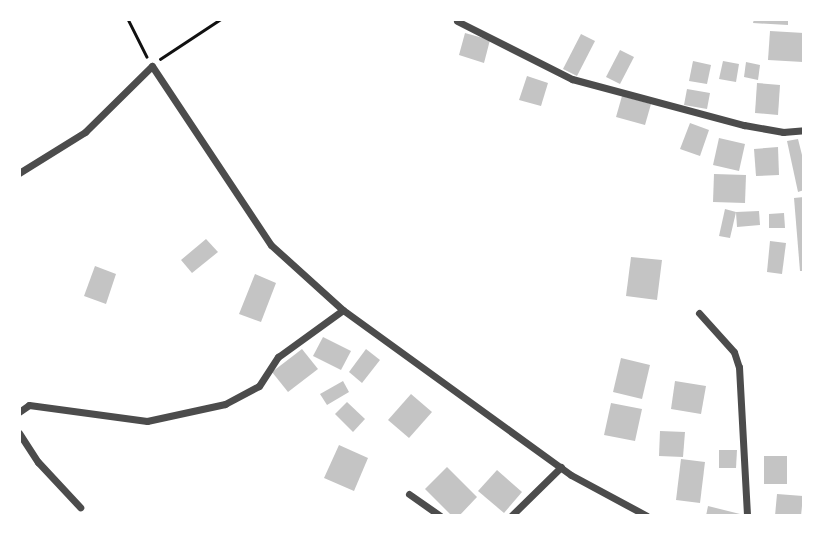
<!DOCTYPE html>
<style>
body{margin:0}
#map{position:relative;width:823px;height:535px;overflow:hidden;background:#fff;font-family:"Work Sans",sans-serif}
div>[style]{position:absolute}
.building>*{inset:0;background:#c4c4c4}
.path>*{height:2.5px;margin:-1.25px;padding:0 1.25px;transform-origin:1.25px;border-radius:1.25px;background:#111}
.minor>*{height:7px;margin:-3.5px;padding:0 3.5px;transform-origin:3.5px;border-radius:3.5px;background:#4c4c4c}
span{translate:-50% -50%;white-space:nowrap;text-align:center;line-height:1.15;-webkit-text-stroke:5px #fff;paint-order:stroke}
.frame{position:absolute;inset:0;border:21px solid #fff;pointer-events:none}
</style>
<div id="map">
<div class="building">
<div style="clip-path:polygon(754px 19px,788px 19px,788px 25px,753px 23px)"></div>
<div style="clip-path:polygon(770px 31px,804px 33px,803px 62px,768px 60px)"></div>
<div style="clip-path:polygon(465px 33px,490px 40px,484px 63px,459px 55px)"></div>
<div style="clip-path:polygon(581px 34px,595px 41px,577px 76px,563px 69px)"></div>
<div style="clip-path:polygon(620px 50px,634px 57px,620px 84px,606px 77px)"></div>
<div style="clip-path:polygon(693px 61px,711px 65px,707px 84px,689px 81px)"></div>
<div style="clip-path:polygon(723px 61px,739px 64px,736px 82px,719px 79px)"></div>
<div style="clip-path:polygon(746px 62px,760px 65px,758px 80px,744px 77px)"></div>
<div style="clip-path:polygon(527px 76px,548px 83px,541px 106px,519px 100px)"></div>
<div style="clip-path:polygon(757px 83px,780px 85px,778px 115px,755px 113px)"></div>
<div style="clip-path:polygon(687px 89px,710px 93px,707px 109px,684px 105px)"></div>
<div style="clip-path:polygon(622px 96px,651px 104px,645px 125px,616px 117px)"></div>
<div style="clip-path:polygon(690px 123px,709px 130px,700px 156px,680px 149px)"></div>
<div style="clip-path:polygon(719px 138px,745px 144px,739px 171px,713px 165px)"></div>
<div style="clip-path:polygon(798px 139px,804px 163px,804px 190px,798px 192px,787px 141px)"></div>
<div style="clip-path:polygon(778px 147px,779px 175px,756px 176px,754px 149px)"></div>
<div style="clip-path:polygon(714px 174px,746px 175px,745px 203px,713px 202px)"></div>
<div style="clip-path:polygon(804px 197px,804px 271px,800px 271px,794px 198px)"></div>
<div style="clip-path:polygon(725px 209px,736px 212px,730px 238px,719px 236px)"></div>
<div style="clip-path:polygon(759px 211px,760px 225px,737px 227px,736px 212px)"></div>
<div style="clip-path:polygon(784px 213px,785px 228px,769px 228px,769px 214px)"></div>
<div style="clip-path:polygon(206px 239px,218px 252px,192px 273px,181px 260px)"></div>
<div style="clip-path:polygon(770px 241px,786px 243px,782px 274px,767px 272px)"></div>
<div style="clip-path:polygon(631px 257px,662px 260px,657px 300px,626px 296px)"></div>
<div style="clip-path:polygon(95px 266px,116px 274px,106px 304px,84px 296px)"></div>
<div style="clip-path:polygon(255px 274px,276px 283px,261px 322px,239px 314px)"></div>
<div style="clip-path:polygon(323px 337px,351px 351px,341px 370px,313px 356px)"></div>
<div style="clip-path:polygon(302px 349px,318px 369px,288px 392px,272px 372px)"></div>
<div style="clip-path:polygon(366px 349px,380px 360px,362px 383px,349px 372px)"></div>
<div style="clip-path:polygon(621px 358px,650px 365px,642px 399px,613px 392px)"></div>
<div style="clip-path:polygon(343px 381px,349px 392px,327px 405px,320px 394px)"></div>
<div style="clip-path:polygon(675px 381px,706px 386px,701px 414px,671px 409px)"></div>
<div style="clip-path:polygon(411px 394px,432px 412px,409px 438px,388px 420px)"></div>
<div style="clip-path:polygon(347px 402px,365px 419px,353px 432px,335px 414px)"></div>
<div style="clip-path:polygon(611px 403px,642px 409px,635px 441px,604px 435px)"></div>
<div style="clip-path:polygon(660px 431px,685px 432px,683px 457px,659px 456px)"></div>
<div style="clip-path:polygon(339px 445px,368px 458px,354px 491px,324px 478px)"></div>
<div style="clip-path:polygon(719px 450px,737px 450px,736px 468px,719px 468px)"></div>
<div style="clip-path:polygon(764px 456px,787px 456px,787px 484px,764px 484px)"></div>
<div style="clip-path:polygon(681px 459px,705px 462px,700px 503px,676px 500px)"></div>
<div style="clip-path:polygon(447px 467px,477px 497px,459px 516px,452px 516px,425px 489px)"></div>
<div style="clip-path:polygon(497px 470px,522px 492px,504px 513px,478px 491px)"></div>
<div style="clip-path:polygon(777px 494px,803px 496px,801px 516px,775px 516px)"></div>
<div style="clip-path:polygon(708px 506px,740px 514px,739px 516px,706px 516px)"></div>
</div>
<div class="path">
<div style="left:128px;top:19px;width:42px;rotate:63.4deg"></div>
<div style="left:160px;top:59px;width:73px;rotate:-33.3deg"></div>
</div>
<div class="minor">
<div style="left:457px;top:21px;width:129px;rotate:26.8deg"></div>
<div style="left:572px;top:79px;width:178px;rotate:15deg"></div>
<div style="left:744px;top:125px;width:40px;rotate:10deg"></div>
<div style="left:783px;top:132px;width:21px;rotate:-5deg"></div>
<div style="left:19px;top:173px;width:78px;rotate:-31.8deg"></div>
<div style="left:85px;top:132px;width:94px;rotate:-44.6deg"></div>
<div style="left:152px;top:66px;width:215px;rotate:56.4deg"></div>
<div style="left:271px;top:245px;width:97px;rotate:42.1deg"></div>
<div style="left:343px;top:310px;width:281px;rotate:35.9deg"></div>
<div style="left:571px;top:475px;width:86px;rotate:28.3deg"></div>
<div style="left:699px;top:313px;width:52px;rotate:48.1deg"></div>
<div style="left:734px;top:352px;width:16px;rotate:72deg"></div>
<div style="left:739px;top:367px;width:149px;rotate:86.9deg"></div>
<div style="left:19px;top:412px;width:12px;rotate:-35deg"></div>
<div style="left:29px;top:405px;width:119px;rotate:7.7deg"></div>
<div style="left:147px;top:421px;width:80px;rotate:-12.3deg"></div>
<div style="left:225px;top:404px;width:38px;rotate:-28deg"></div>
<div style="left:259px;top:386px;width:35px;rotate:-57deg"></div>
<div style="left:278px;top:357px;width:80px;rotate:-35.9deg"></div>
<div style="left:19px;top:433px;width:35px;rotate:57deg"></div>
<div style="left:38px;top:462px;width:62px;rotate:47deg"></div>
<div style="left:409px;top:494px;width:38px;rotate:35deg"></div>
<div style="left:511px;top:516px;width:70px;rotate:-44.4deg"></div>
</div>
<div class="frame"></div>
</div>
